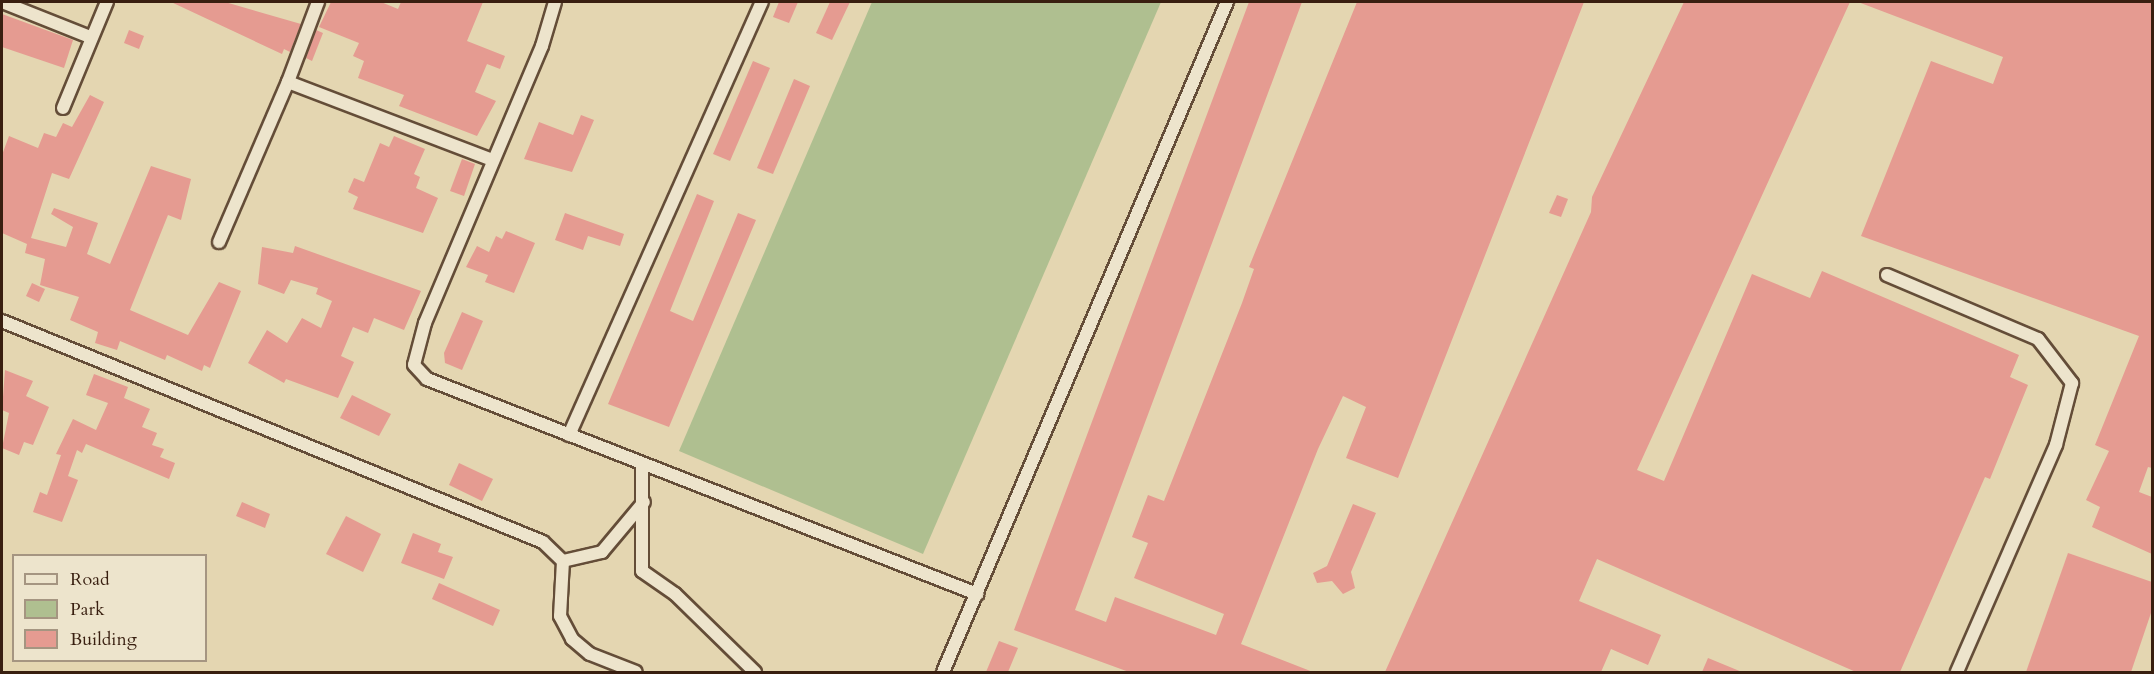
<!DOCTYPE html>
<style>
body{margin:0}
#map{position:relative;width:2154px;height:674px;overflow:hidden;background:#e4d6b1;font-family:Cardo,serif}
div>[style]{position:absolute}
.green>*{inset:0;background:#afbf90}
.building>*{inset:0;background:#e59b91}
.roads{filter:drop-shadow(2px 0 #644d38) drop-shadow(-2px 0 #644d38) drop-shadow(0 2px #644d38) drop-shadow(0 -2px #644d38)}
.minor>*{height:12px;margin:-6px;padding:0 6px;transform-origin:6px;border-radius:6px;background:#ede4cc}
span{translate:-50% -50%;white-space:nowrap;text-align:center;line-height:1.15;-webkit-text-stroke:4.5px #ede4cc;paint-order:stroke}
.frame{position:absolute;inset:0;border:3px solid #391f10;pointer-events:none}
.legend{position:absolute;left:12px;top:554px;width:195px;height:108px;box-sizing:border-box;background:#ede4cc;border:2px solid #a59581;margin:0;padding:8px 10px;list-style:none;font-size:18px;color:#391f10}
.legend li{display:flex;align-items:center;gap:12px;height:30px}
.legend b{width:30px;border:2px solid #a59581}
</style>
<div id="map">
<div class="green">
<div style="clip-path:polygon(872px 2px,1161px 2px,923px 554px,679px 451px)"></div>
</div>
<div class="building">
<div style="clip-path:polygon(171px 2px,225px 2px,301px 24px,290px 52px,284px 49px,282px 54px)"></div>
<div style="clip-path:polygon(331px 2px,381px 2px,398px 9px,401px 2px,483px 2px,467px 41px,505px 56px,500px 69px,487px 64px,475px 92px,496px 101px,477px 136px,399px 106px,404px 95px,358px 78px,364px 61px,353px 56px,359px 43px,319px 27px)"></div>
<div style="clip-path:polygon(779px 2px,798px 2px,789px 23px,773px 17px)"></div>
<div style="clip-path:polygon(830px 2px,850px 2px,832px 40px,816px 33px)"></div>
<div style="clip-path:polygon(1249px 2px,1302px 2px,1075px 610px,1106px 622px,1115px 597px,1216px 635px,1224px 614px,1134px 578px,1148px 543px,1132px 537px,1148px 495px,1164px 501px,1242px 303px,1254px 269px,1249px 267px,1357px 2px,1584px 2px,1398px 478px,1346px 458px,1366px 407px,1343px 396px,1318px 449px,1241px 644px,1313px 672px,1129px 672px,1014px 630px)"></div>
<div style="clip-path:polygon(1684px 2px,1850px 2px,1637px 470px,1664px 481px,1752px 274px,1810px 298px,1822px 271px,2019px 355px,2010px 377px,2028px 385px,1990px 479px,1985px 477px,1900px 672px,1856px 672px,1597px 559px,1579px 601px,1661px 635px,1648px 665px,1611px 649px,1601px 672px,1385px 672px,1591px 212px,1592px 197px)"></div>
<div style="clip-path:polygon(1858px 2px,2152px 2px,2152px 468px,2148px 467px,2139px 492px,2152px 497px,2152px 554px,2092px 527px,2100px 507px,2086px 500px,2109px 451px,2095px 445px,2139px 336px,1861px 236px,1931px 61px,1993px 84px,2003px 57px)"></div>
<div style="clip-path:polygon(2px 14px,73px 40px,64px 68px,2px 47px)"></div>
<div style="clip-path:polygon(129px 30px,144px 36px,139px 49px,124px 43px)"></div>
<div style="clip-path:polygon(316px 30px,323px 33px,312px 61px,306px 58px)"></div>
<div style="clip-path:polygon(753px 61px,770px 68px,730px 161px,713px 154px)"></div>
<div style="clip-path:polygon(794px 79px,810px 86px,773px 174px,757px 168px)"></div>
<div style="clip-path:polygon(90px 95px,104px 102px,69px 179px,52px 173px,31px 238px,66px 247px,73px 227px,51px 214px,54px 208px,98px 223px,87px 254px,110px 264px,151px 166px,191px 179px,181px 220px,168px 215px,130px 310px,188px 335px,219px 282px,241px 291px,210px 368px,204px 365px,202px 371px,167px 355px,165px 360px,120px 341px,117px 350px,95px 343px,98px 332px,70px 320px,79px 297px,40px 285px,45px 259px,25px 253px,27px 244px,2px 233px,2px 155px,9px 136px,38px 148px,44px 133px,56px 137px,63px 123px,72px 127px)"></div>
<div style="clip-path:polygon(581px 115px,594px 120px,572px 172px,524px 159px,539px 122px,573px 135px)"></div>
<div style="clip-path:polygon(394px 136px,425px 149px,414px 174px,420px 177px,416px 188px,438px 198px,423px 233px,353px 209px,358px 197px,348px 192px,354px 178px,364px 182px,380px 143px,389px 147px)"></div>
<div style="clip-path:polygon(462px 159px,475px 164px,464px 196px,450px 191px)"></div>
<div style="clip-path:polygon(697px 194px,714px 201px,670px 311px,693px 321px,738px 213px,756px 220px,669px 427px,608px 404px)"></div>
<div style="clip-path:polygon(1557px 195px,1568px 199px,1561px 217px,1549px 213px)"></div>
<div style="clip-path:polygon(565px 213px,624px 234px,620px 246px,588px 236px,583px 250px,555px 240px)"></div>
<div style="clip-path:polygon(506px 231px,535px 243px,514px 293px,485px 282px,488px 275px,466px 267px,477px 246px,489px 252px,496px 236px,502px 239px)"></div>
<div style="clip-path:polygon(295px 246px,421px 291px,404px 330px,374px 318px,368px 333px,353px 327px,341px 356px,354px 362px,338px 398px,286px 379px,284px 383px,248px 363px,267px 330px,287px 343px,302px 318px,321px 328px,332px 301px,316px 294px,318px 288px,291px 280px,284px 294px,258px 284px,262px 247px,293px 253px)"></div>
<div style="clip-path:polygon(32px 283px,45px 289px,39px 302px,26px 296px)"></div>
<div style="clip-path:polygon(462px 312px,483px 321px,462px 370px,445px 363px,444px 353px)"></div>
<div style="clip-path:polygon(5px 370px,33px 381px,26px 396px,49px 407px,33px 445px,24px 442px,19px 455px,2px 448px,9px 413px,2px 410px)"></div>
<div style="clip-path:polygon(94px 374px,128px 387px,124px 398px,150px 409px,142px 427px,157px 433px,152px 445px,164px 449px,160px 457px,175px 463px,169px 479px,86px 444px,82px 453px,77px 450px,68px 476px,78px 480px,62px 522px,33px 512px,40px 492px,47px 495px,61px 455px,56px 454px,73px 419px,96px 430px,108px 403px,86px 395px)"></div>
<div style="clip-path:polygon(352px 395px,391px 414px,379px 436px,340px 418px)"></div>
<div style="clip-path:polygon(459px 463px,493px 479px,482px 501px,449px 485px)"></div>
<div style="clip-path:polygon(242px 502px,270px 514px,265px 528px,236px 516px)"></div>
<div style="clip-path:polygon(1353px 504px,1376px 513px,1351px 572px,1355px 588px,1343px 594px,1332px 581px,1317px 583px,1313px 573px,1327px 566px)"></div>
<div style="clip-path:polygon(346px 516px,381px 534px,363px 572px,326px 554px)"></div>
<div style="clip-path:polygon(413px 533px,441px 544px,438px 552px,453px 557px,444px 579px,401px 563px)"></div>
<div style="clip-path:polygon(2068px 553px,2152px 582px,2152px 610px,2131px 672px,2026px 672px)"></div>
<div style="clip-path:polygon(439px 583px,500px 610px,493px 626px,432px 599px)"></div>
<div style="clip-path:polygon(999px 641px,1018px 648px,1008px 672px,986px 672px)"></div>
<div style="clip-path:polygon(1708px 658px,1742px 672px,1702px 672px)"></div>
</div>
<div class="roads">
<div class="minor">
<div style="left:2px;top:2px;width:95px;rotate:21.7deg"></div>
<div style="left:318px;top:2px;width:85px;rotate:110.6deg"></div>
<div style="left:288px;top:82px;width:218px;rotate:20.9deg"></div>
<div style="left:555px;top:2px;width:46px;rotate:106.5deg"></div>
<div style="left:542px;top:46px;width:301px;rotate:112.9deg"></div>
<div style="left:425px;top:323px;width:43px;rotate:104.7deg"></div>
<div style="left:414px;top:365px;width:19px;rotate:47deg"></div>
<div style="left:427px;top:379px;width:591px;rotate:21.35deg"></div>
<div style="left:63px;top:108px;width:115px;rotate:-67.5deg"></div>
<div style="left:219px;top:242px;width:174px;rotate:-66.7deg"></div>
<div style="left:1887px;top:275px;width:164px;rotate:23deg"></div>
<div style="left:2038px;top:339px;width:56px;rotate:52.3deg"></div>
<div style="left:2072px;top:383px;width:64px;rotate:104.5deg"></div>
<div style="left:2056px;top:445px;width:248px;rotate:113.6deg"></div>
<div style="left:2px;top:321px;width:584px;rotate:22.22deg"></div>
<div style="left:543px;top:542px;width:28px;rotate:44deg"></div>
<div style="left:563px;top:561px;width:55px;rotate:93.1deg"></div>
<div style="left:560px;top:616px;width:26px;rotate:62deg"></div>
<div style="left:572px;top:639px;width:23px;rotate:40deg"></div>
<div style="left:590px;top:654px;width:49px;rotate:21.4deg"></div>
<div style="left:569px;top:435px;width:474px;rotate:-66deg"></div>
<div style="left:642px;top:466px;width:105px;rotate:90deg"></div>
<div style="left:642px;top:571px;width:40px;rotate:34.9deg"></div>
<div style="left:675px;top:594px;width:112px;rotate:44.3deg"></div>
<div style="left:563px;top:561px;width:40px;rotate:-13deg"></div>
<div style="left:602px;top:552px;width:65px;rotate:-50deg"></div>
<div style="left:943px;top:672px;width:728px;rotate:-67.03deg"></div>
</div>
</div>
<div class="frame"></div>
<ul class="legend">
<li><b style="height:8px;background:#ede4cc"></b>Road</li>
<li><b style="height:16px;background:#afbf90"></b>Park</li>
<li><b style="height:16px;background:#e59b91"></b>Building</li>
</ul>
</div>
